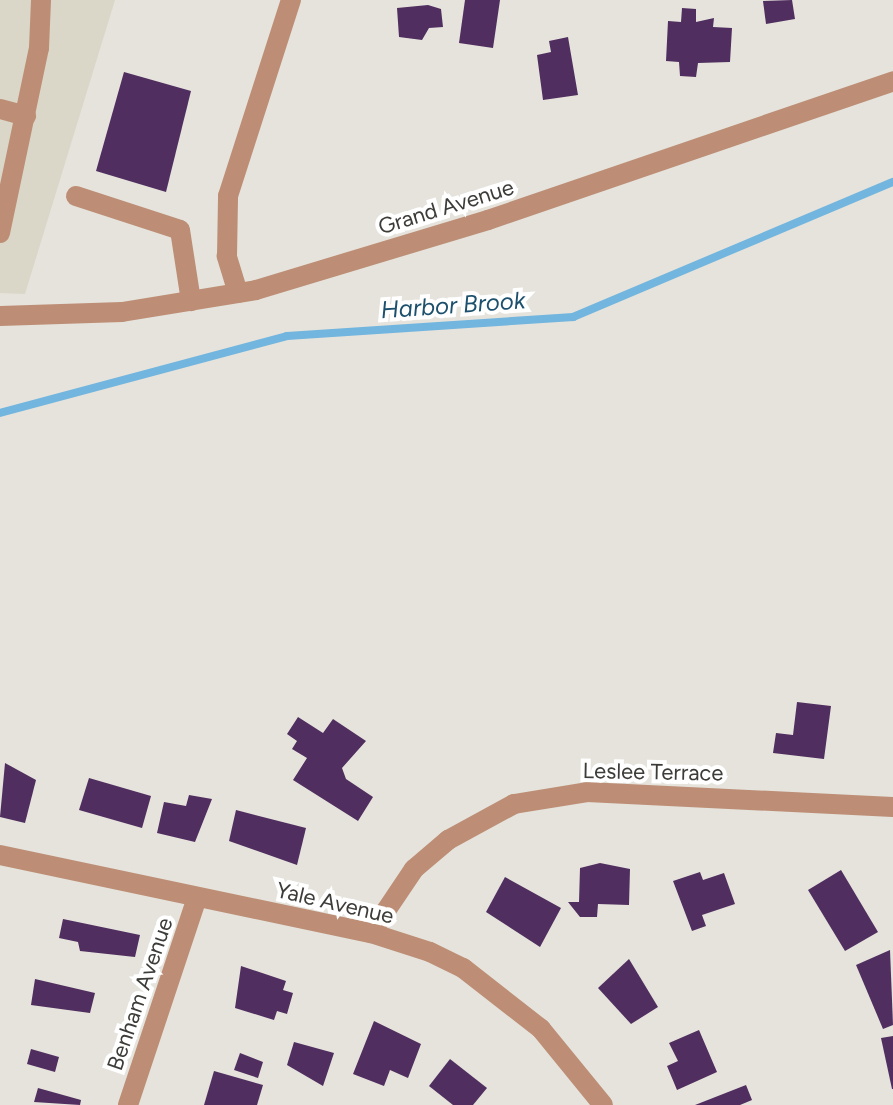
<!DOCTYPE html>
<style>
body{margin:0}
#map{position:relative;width:893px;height:1105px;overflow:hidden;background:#e5e3dc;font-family:Figtree,sans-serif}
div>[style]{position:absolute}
.built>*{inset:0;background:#dad7c8}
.stream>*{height:8px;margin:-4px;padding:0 4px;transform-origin:4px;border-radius:4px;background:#72b5de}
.building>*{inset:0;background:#502e5f}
.minor>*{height:20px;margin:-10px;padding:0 10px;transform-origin:10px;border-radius:10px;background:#bd8e75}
span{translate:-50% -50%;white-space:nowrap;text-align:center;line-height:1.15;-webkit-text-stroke:8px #fff;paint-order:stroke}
.street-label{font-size:22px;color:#3d3c39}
.water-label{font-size:24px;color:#1c506d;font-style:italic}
</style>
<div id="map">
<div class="built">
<div style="clip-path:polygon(0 0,115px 0,25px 294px,0 293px)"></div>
</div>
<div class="stream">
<div style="left:0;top:413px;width:297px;rotate:-15deg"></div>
<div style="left:287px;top:336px;width:287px;rotate:-3.8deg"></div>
<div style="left:573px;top:317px;width:347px;rotate:-22.9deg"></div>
</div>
<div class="building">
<div style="clip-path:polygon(465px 0,500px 0,493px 48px,459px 43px)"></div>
<div style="clip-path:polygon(792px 0,795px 19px,766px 24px,763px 1px)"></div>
<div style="clip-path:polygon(428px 5px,441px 9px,443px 27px,429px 28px,422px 40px,399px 37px,397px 8px)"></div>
<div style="clip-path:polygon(682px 8px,696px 9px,696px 22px,714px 18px,713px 27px,732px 28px,730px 62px,698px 63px,696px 77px,680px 76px,679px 62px,666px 61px,668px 21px,681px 22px)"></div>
<div style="clip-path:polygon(568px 37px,578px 95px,543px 100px,537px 55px,551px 52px,549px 41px)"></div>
<div style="clip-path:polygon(124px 72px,191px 91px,166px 192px,96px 171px)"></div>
<div style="clip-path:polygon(797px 702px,831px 706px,824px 759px,773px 753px,776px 733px,793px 735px)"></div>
<div style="clip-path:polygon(298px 717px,323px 733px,333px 719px,366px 741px,342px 768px,346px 779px,373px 797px,358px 821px,293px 780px,307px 758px,292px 749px,297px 741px,287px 734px)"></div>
<div style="clip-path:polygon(5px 763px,36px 780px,25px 823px,0 817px)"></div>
<div style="clip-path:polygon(89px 778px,151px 796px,142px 828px,79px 810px)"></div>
<div style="clip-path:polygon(189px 795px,212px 799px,195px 842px,157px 833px,164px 802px,186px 806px)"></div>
<div style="clip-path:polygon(236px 810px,306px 828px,297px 865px,229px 841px)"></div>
<div style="clip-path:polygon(600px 863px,630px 869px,629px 905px,598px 904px,597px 917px,580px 917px,568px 902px,579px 902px,580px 868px)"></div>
<div style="clip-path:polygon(841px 870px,878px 932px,845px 951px,808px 890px)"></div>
<div style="clip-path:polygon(700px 872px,703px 880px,724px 873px,735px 904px,702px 915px,706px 926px,692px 931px,673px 881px)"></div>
<div style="clip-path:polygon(505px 877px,561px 908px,540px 947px,486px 912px)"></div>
<div style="clip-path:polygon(63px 919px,140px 935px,135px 957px,80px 951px,78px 942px,59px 938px)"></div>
<div style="clip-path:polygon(890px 950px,893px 1025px,883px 1029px,856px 965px)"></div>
<div style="clip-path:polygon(629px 959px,658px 1007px,631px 1024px,598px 988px)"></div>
<div style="clip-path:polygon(241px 966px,286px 981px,283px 990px,293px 993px,287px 1014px,277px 1011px,274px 1020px,235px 1008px)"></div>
<div style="clip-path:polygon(35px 979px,95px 993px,90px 1013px,31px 1005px)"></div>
<div style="clip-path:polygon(374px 1021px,421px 1044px,408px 1078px,390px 1070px,384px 1086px,353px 1074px)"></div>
<div style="clip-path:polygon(699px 1030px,717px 1072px,677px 1090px,667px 1066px,678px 1061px,669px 1043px)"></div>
<div style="clip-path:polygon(893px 1036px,893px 1089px,892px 1089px,881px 1038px)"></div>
<div style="clip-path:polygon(294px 1042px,334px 1053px,323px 1086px,287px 1065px)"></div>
<div style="clip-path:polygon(31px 1049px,59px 1057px,55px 1072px,27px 1064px)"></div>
<div style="clip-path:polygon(240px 1053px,263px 1062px,258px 1078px,234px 1070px)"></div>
<div style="clip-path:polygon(450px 1059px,487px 1088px,473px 1105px,453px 1105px,429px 1086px)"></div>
<div style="clip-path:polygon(214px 1071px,263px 1085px,257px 1105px,204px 1105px)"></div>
<div style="clip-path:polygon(746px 1085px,752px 1100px,740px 1105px,695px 1105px)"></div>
<div style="clip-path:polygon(38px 1088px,81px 1100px,80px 1105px,34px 1102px)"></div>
</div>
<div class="minor">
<div style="left:0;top:109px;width:27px;rotate:15deg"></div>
<div style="left:76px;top:196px;width:109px;rotate:18.1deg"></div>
<div style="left:180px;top:230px;width:72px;rotate:81.2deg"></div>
<div style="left:0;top:233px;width:189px;rotate:-78.1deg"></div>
<div style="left:39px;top:48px;width:48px;rotate:-87.6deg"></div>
<div style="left:238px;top:293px;width:39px;rotate:-107deg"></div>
<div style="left:227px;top:256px;width:60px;rotate:-89deg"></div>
<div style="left:228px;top:196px;width:206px;rotate:-72.2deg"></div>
<div style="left:0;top:316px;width:122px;rotate:-1.9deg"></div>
<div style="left:122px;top:312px;width:136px;rotate:-9.3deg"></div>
<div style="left:256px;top:290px;width:242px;rotate:-16.8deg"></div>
<div style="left:488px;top:220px;width:428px;rotate:-18.9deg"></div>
<div style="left:0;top:855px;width:379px;rotate:11.9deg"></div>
<div style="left:371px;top:933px;width:62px;rotate:17.9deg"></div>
<div style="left:430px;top:952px;width:37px;rotate:26deg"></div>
<div style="left:463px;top:968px;width:99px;rotate:38deg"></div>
<div style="left:541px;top:1029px;width:98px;rotate:50.8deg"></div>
<div style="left:371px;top:933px;width:77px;rotate:-56.1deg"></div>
<div style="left:414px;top:869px;width:45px;rotate:-40.5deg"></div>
<div style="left:448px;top:840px;width:75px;rotate:-28.6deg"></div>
<div style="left:514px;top:804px;width:74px;rotate:-9.3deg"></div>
<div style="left:587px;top:792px;width:306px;rotate:2.8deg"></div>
<div style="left:128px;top:1105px;width:218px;rotate:-71.6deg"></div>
</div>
<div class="street-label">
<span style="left:446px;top:207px;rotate:-17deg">Grand Avenue</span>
<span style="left:653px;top:772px;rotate:1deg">Leslee Terrace</span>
<span style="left:335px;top:903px;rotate:13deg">Yale Avenue</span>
<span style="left:140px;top:994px;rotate:-71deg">Benham Avenue</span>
</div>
<div class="water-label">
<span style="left:453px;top:305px;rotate:-4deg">Harbor Brook</span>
</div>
</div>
